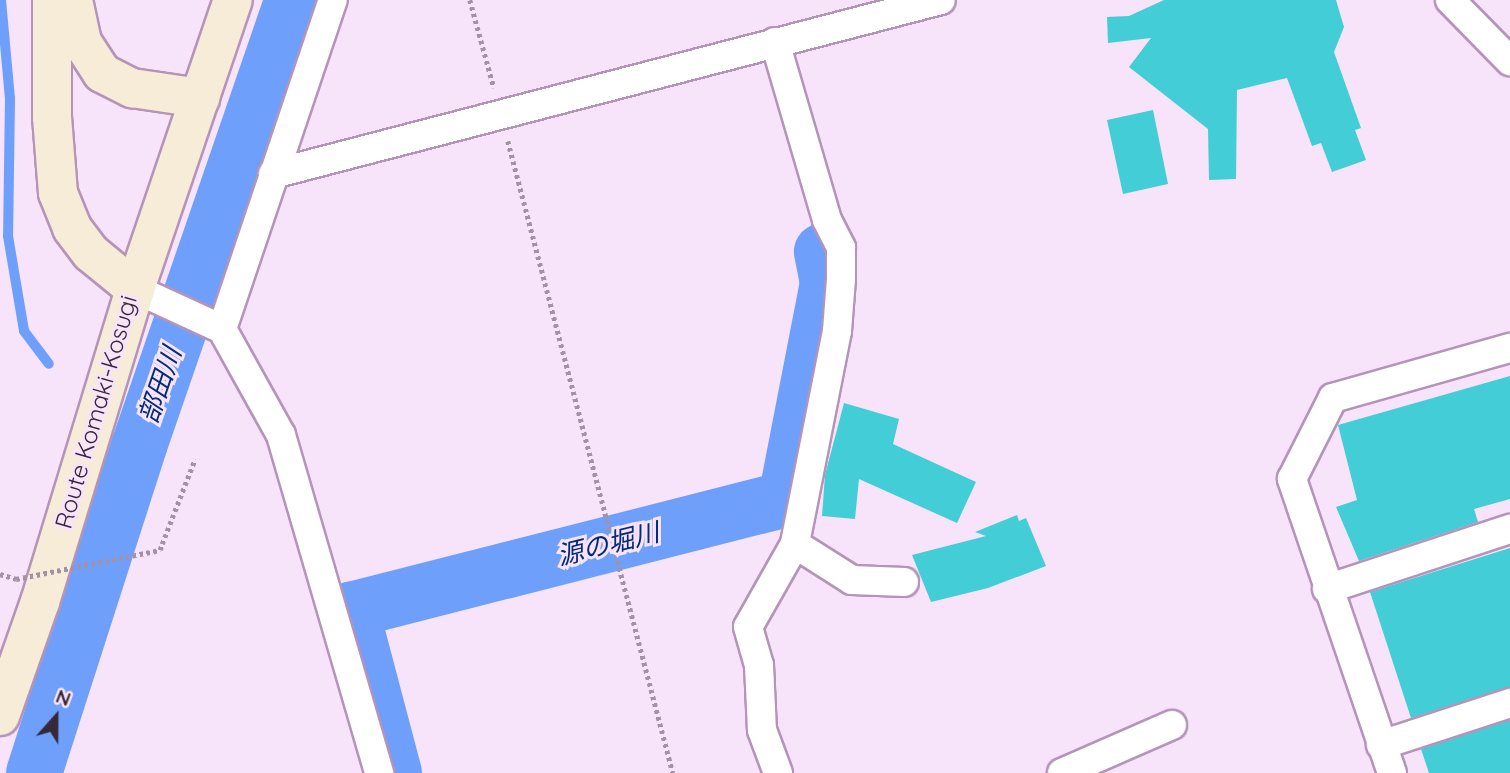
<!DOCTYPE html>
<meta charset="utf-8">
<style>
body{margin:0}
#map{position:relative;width:1510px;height:773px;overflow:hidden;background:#f7e3fa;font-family:Quicksand,"Noto Sans JP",sans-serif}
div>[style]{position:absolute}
.stream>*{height:10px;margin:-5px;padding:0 5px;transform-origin:5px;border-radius:5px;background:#6e9ffb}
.river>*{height:56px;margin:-28px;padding:0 28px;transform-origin:28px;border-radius:28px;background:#6e9ffb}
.building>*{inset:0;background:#42cdd7}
.path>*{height:4.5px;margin-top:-2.25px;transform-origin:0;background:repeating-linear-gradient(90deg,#a392a5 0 3.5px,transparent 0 7px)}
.roads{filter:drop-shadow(2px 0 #b494b9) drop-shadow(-2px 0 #b494b9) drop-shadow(0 2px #b494b9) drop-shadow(0 -2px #b494b9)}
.street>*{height:28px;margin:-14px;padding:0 14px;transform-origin:14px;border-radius:14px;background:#fff}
.secondary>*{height:38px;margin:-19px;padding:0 19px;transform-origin:19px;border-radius:19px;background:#f6ecd8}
.path-bridge>*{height:4.5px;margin-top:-2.25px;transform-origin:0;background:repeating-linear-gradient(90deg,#a392a5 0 3.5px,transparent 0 7px)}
span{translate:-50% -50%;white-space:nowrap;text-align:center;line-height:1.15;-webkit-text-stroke:6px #f7e3fa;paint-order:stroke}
.street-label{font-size:24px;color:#352837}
.water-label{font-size:26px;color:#032b79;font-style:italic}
.north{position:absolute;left:21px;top:682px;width:70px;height:70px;-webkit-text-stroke:5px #f7e3fa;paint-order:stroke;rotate:21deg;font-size:19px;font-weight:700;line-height:28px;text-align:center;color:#352837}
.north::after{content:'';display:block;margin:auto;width:24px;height:32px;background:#352837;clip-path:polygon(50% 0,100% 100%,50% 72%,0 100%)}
</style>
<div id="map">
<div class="stream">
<div style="left:1px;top:0;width:98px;rotate:84.8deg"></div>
<div style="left:10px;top:98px;width:138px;rotate:90.8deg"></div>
<div style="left:8px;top:236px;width:96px;rotate:80.4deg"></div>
<div style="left:24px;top:331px;width:41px;rotate:52.9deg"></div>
</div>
<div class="river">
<div style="left:34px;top:773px;width:343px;rotate:-72.2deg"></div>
<div style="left:139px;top:446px;width:472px;rotate:-71deg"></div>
<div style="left:394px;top:773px;width:169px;rotate:-104.8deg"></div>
<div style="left:351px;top:610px;width:449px;rotate:-14.3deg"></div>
<div style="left:786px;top:499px;width:220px;rotate:-79deg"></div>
<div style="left:828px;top:283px;width:32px;rotate:-101deg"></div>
</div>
<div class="building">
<div style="clip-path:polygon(1164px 0,1336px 0,1344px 27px,1334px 52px,1361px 128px,1355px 130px,1366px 160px,1332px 172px,1321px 143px,1312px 146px,1287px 78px,1237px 90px,1236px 179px,1209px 180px,1208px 129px,1129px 67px,1151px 38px,1108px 43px,1107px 17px,1129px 16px)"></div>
<div style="clip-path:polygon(1153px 110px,1168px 184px,1123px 194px,1107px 120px)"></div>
<div style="clip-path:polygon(1510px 376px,1510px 499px,1474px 509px,1478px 522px,1359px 561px,1336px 507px,1357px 500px,1338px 425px)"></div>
<div style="clip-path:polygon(844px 403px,899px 419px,893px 444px,976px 482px,957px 523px,859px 479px,855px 519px,822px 516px,825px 475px)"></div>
<div style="clip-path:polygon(1017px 515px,1019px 521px,1026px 518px,1046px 566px,988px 588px,931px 602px,912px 555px,986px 536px,975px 532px)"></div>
<div style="clip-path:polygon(1510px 548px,1510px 687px,1411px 718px,1370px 592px)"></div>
<div style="clip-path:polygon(1510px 720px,1510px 773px,1429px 773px,1421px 749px)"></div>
</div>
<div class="path">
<div style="left:470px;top:0;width:91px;rotate:74.7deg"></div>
<div style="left:508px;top:141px;width:653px;rotate:75.37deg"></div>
<div style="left:162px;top:544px;width:91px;rotate:-68.8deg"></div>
</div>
<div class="roads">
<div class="street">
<div style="left:1450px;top:0;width:86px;rotate:45.5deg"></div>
<div style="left:775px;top:42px;width:185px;rotate:73.7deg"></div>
<div style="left:827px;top:220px;width:31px;rotate:63deg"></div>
<div style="left:841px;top:248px;width:31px;rotate:90deg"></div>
<div style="left:841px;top:279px;width:52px;rotate:94.4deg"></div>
<div style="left:837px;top:331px;width:217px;rotate:101.2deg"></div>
<div style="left:795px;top:544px;width:95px;rotate:119.5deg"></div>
<div style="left:748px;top:627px;width:40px;rotate:74deg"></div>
<div style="left:759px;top:665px;width:65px;rotate:87.4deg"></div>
<div style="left:762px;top:730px;width:46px;rotate:69.6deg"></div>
<div style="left:273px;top:174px;width:690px;rotate:-14.6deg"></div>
<div style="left:135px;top:289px;width:96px;rotate:24.7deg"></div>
<div style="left:222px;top:329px;width:121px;rotate:60.9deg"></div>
<div style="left:281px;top:435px;width:352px;rotate:73.8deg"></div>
<div style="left:222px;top:329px;width:347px;rotate:-71.4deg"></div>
<div style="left:795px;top:544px;width:67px;rotate:32.3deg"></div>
<div style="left:852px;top:580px;width:52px;rotate:2.2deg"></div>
<div style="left:1327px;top:589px;width:193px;rotate:-18.2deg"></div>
<div style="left:1381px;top:745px;width:136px;rotate:-18deg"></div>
<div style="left:1062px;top:773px;width:120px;rotate:-23.6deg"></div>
<div style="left:1392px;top:773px;width:311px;rotate:-108.8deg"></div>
<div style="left:1292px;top:479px;width:91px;rotate:-63.2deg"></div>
<div style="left:1333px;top:398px;width:184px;rotate:-15.8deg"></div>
</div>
<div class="secondary">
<div style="left:52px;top:0;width:117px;rotate:90deg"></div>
<div style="left:52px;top:117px;width:76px;rotate:85.5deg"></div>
<div style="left:58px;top:193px;width:38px;rotate:68deg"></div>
<div style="left:72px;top:228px;width:31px;rotate:53deg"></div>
<div style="left:91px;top:253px;width:57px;rotate:39.3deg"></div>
<div style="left:73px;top:0;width:43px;rotate:77.9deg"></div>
<div style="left:82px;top:42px;width:37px;rotate:57deg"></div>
<div style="left:102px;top:73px;width:34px;rotate:27deg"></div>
<div style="left:132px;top:88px;width:69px;rotate:8.4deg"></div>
<div style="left:0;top:716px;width:121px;rotate:-70.7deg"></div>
<div style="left:40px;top:602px;width:327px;rotate:-73.1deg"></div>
<div style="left:135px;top:289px;width:305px;rotate:-71.3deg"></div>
</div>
</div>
<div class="path-bridge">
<div style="left:0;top:574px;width:17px;rotate:17deg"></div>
<div style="left:16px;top:579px;width:147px;rotate:-11.4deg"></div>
<div style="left:160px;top:550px;width:6px;rotate:-72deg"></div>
</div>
<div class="street-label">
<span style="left:96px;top:412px;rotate:-74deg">Route Komaki-Kosugi</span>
</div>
<div class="water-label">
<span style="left:160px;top:385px;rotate:-71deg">部田川</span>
<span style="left:608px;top:544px;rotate:-14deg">源の堀川</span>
</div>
<div class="north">N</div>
</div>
